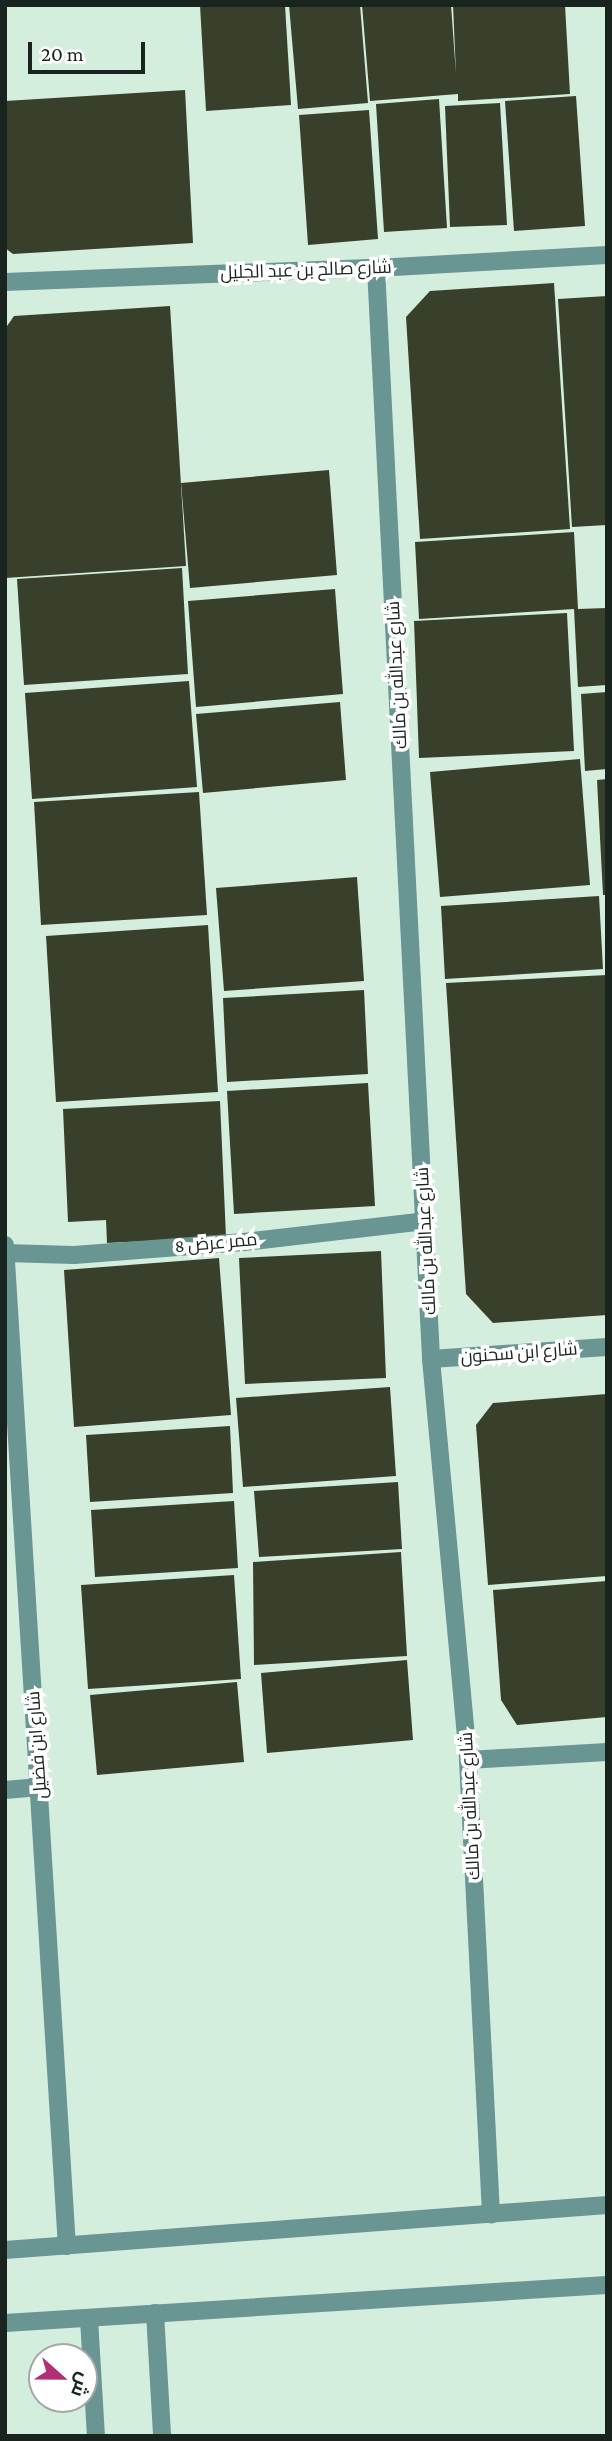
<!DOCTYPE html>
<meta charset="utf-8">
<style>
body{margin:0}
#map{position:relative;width:612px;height:2441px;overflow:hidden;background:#d4eedd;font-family:"Crimson Pro",Cairo,serif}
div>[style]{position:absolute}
.building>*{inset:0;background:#38402b}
.minor>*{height:18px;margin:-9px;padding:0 9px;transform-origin:9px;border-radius:9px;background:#699592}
span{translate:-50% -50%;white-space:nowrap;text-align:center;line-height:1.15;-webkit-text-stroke:7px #fff;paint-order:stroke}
.street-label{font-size:18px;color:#1a241e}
.frame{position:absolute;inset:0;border:7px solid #1a241e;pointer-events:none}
.north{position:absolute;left:28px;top:2343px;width:70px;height:70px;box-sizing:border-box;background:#fff;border:2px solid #a3a7a5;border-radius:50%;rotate:111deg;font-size:19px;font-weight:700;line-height:28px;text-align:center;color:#1a241e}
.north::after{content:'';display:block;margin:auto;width:24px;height:32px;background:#b32e75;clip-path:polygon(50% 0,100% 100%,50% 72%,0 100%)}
.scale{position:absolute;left:28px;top:42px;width:117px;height:32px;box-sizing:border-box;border:4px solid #1a241e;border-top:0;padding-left:9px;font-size:21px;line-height:24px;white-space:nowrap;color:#1a241e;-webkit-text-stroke:5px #fff;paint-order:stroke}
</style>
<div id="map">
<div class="building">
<div style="clip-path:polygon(200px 5px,285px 5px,291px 105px,206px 111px)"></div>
<div style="clip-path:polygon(289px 5px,360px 5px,368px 103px,298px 109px)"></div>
<div style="clip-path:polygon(362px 5px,451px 5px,456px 74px,453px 5px,565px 5px,570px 94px,458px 101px,458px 94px,370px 101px)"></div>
<div style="clip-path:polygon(185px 90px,193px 243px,13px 254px,5px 248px,5px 101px)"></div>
<div style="clip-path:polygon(576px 96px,585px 226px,514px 231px,505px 101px)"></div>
<div style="clip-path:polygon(439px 99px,447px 228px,384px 232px,376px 104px)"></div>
<div style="clip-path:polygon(500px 103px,507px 225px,450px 227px,445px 106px)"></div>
<div style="clip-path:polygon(369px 110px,378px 239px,308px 245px,299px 115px)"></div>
<div style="clip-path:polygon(554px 283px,570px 529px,420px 539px,406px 317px,430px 291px)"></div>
<div style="clip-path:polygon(607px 296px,607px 525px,572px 527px,558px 299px)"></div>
<div style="clip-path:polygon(170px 306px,186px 566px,5px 578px,5px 329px,14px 316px)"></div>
<div style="clip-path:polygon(329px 470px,337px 575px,190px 588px,181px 483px)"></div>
<div style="clip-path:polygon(574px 532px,578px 609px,607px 608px,607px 685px,578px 687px,574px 609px,419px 619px,415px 542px)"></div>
<div style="clip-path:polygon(182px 568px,188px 674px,24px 685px,17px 579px)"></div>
<div style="clip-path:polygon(335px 589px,343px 694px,196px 707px,188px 601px)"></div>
<div style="clip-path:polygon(567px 613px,574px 751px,419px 758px,414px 621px)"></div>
<div style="clip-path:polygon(189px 681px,197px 787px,32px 799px,25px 693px)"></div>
<div style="clip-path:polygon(607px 692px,607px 769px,585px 771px,581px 694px)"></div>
<div style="clip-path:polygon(340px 702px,346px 780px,203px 793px,196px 714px)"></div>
<div style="clip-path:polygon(580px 759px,590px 885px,440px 897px,430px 772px)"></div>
<div style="clip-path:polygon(607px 779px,607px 895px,603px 895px,597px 780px)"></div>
<div style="clip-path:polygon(199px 792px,207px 915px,41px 925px,34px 802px)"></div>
<div style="clip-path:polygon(357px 877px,364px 981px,224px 991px,216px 888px)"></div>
<div style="clip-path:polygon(599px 896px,603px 969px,445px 979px,441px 906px)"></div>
<div style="clip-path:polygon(208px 925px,218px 1092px,56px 1102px,46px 936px)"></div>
<div style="clip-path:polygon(607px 975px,607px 1315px,493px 1323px,466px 1294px,446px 983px)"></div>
<div style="clip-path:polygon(364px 990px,368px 1074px,227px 1082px,223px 998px)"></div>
<div style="clip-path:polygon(368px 1083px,375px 1206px,234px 1214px,227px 1091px)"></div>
<div style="clip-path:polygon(220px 1101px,226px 1237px,107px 1243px,106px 1220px,68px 1222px,63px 1109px)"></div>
<div style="clip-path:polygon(381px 1251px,386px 1378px,245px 1384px,239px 1258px)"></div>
<div style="clip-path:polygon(219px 1258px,231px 1415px,74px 1427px,64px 1270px)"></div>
<div style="clip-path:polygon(390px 1387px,396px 1476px,243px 1487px,236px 1398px)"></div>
<div style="clip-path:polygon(607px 1394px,607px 1576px,488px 1585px,476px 1425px,493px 1403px)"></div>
<div style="clip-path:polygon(230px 1426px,233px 1493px,90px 1502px,86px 1435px)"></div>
<div style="clip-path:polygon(398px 1482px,402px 1549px,259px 1557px,254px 1491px)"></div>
<div style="clip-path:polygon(234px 1501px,238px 1568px,95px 1577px,91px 1510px)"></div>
<div style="clip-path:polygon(401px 1552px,407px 1656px,254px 1665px,253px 1562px)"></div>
<div style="clip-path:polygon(234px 1575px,241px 1679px,88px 1689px,81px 1585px)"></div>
<div style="clip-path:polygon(607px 1581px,607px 1717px,517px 1725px,501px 1700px,493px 1590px)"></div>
<div style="clip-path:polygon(407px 1660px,413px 1740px,267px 1753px,261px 1673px)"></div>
<div style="clip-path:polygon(237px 1682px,244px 1762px,97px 1775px,90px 1695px)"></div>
</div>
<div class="minor">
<div style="left:376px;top:268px;width:1092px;rotate:87.11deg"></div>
<div style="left:431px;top:1359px;width:403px;rotate:84.7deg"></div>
<div style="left:468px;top:1760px;width:455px;rotate:87.1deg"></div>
<div style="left:5px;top:282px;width:371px;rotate:-2.2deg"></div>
<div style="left:376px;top:268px;width:231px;rotate:-3.2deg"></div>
<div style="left:5px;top:1245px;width:1003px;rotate:86.46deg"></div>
<div style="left:5px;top:1253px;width:69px;rotate:1.7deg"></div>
<div style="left:74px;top:1255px;width:170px;rotate:-4.4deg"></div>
<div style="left:244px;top:1242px;width:182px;rotate:-6.6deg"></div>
<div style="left:431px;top:1359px;width:176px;rotate:-3.9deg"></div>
<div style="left:468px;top:1760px;width:139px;rotate:-3.3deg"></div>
<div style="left:5px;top:1790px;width:35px;rotate:-5deg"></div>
<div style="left:5px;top:2250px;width:604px;rotate:-4.27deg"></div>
<div style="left:155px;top:2313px;width:123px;rotate:86.7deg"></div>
<div style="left:89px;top:2319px;width:117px;rotate:86.6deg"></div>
<div style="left:5px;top:2323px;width:603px;rotate:-3.61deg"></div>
</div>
<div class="street-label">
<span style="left:306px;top:270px;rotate:-2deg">شارع صالح بن عبد الجليل</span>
<span style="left:397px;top:675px;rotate:-93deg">شارع عبدالله بن مالك</span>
<span style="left:426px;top:1241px;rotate:-93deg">شارع عبدالله بن مالك</span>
<span style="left:216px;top:1243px;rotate:-5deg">ممر عرض 8</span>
<span style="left:519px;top:1353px;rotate:-4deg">شارع ابن سحنون</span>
<span style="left:37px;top:1745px;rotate:-94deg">شارع ابن فضيل</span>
<span style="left:470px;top:1806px;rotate:-93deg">شارع عبدالله بن مالك</span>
</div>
<div class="frame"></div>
<div class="north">ش</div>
<div class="scale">20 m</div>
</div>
